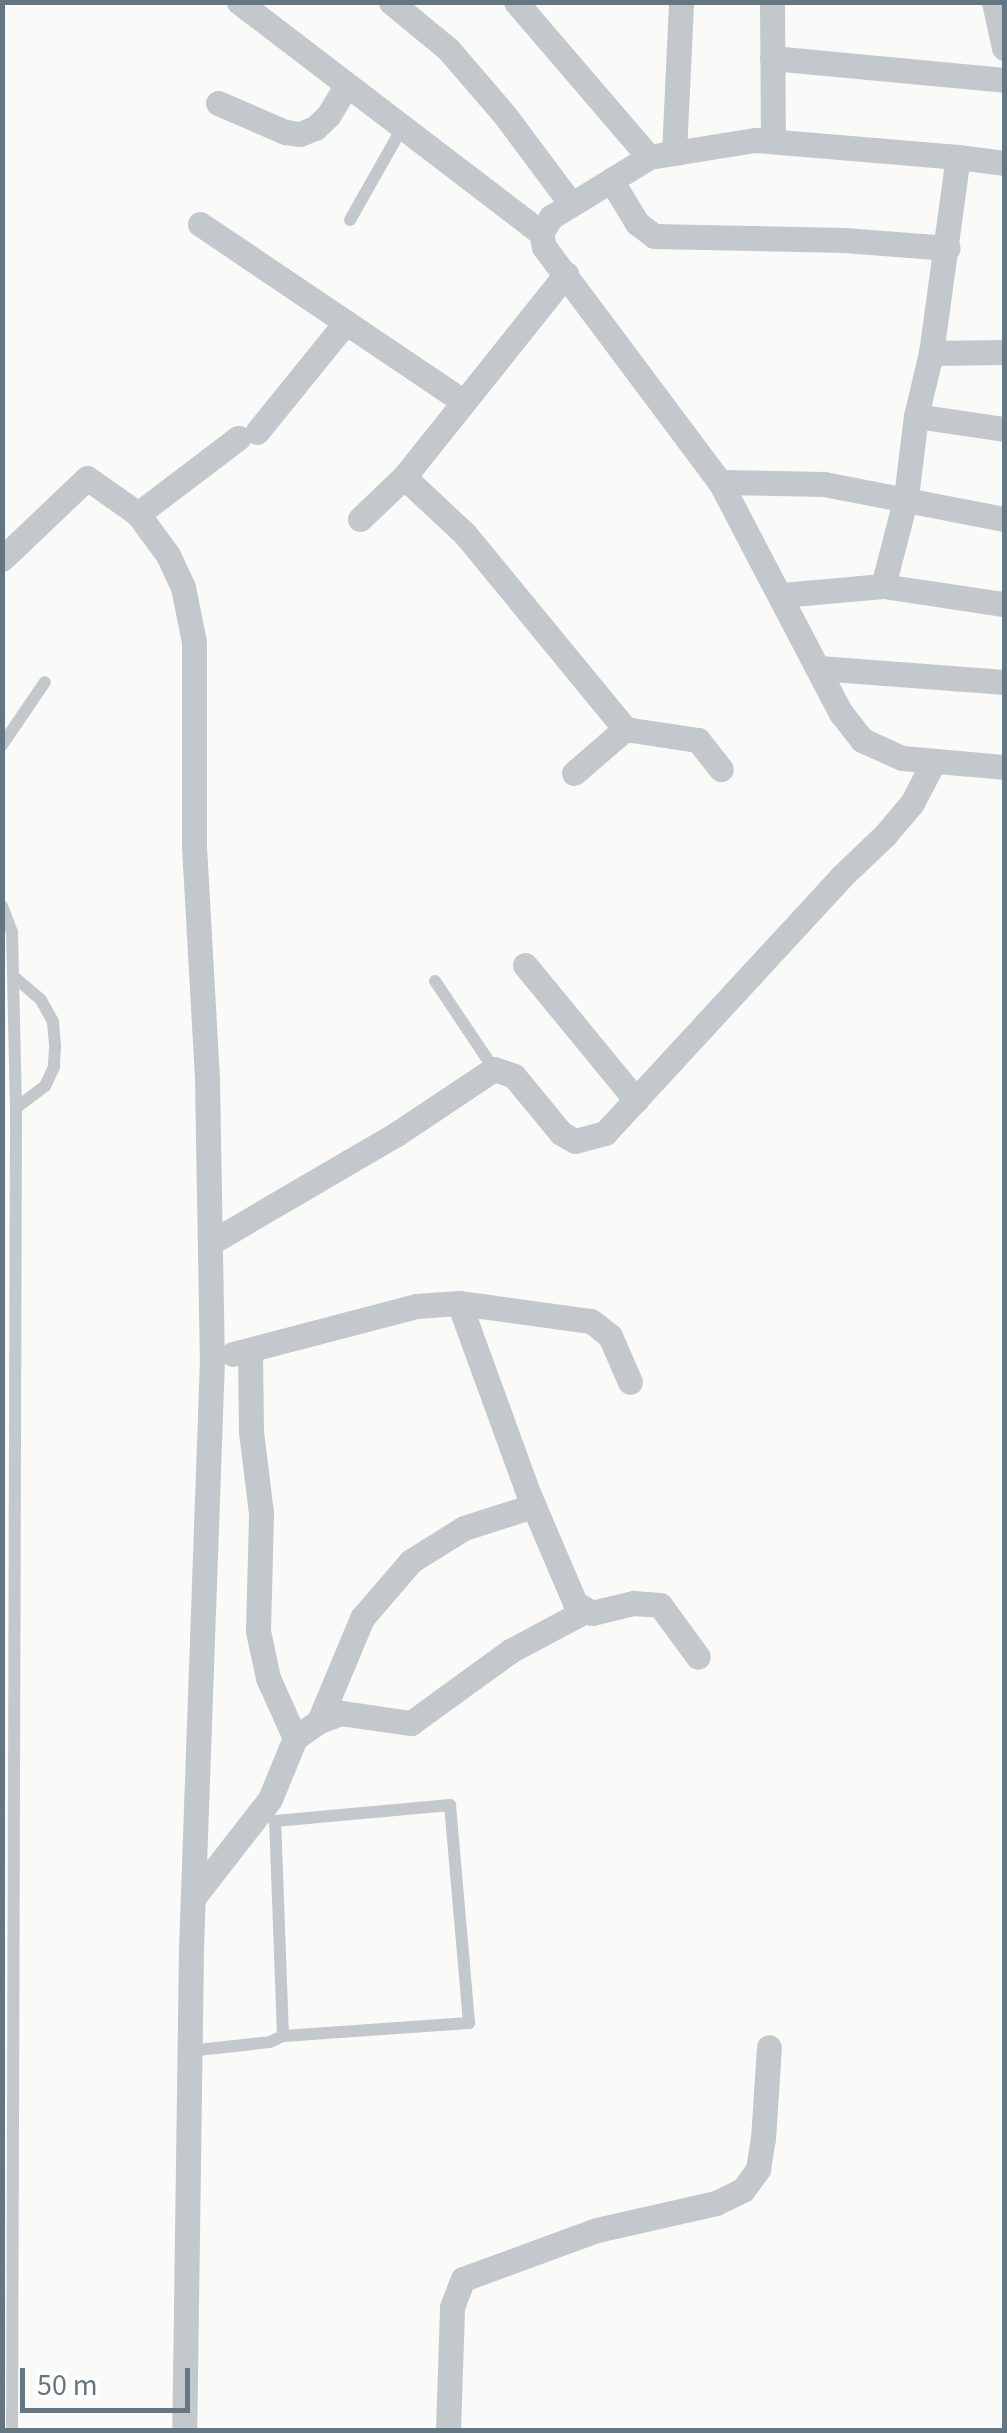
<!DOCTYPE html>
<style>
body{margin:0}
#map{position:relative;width:1007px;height:2433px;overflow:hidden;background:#fafaf8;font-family:"Source Sans 3",sans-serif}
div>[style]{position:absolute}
.lane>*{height:12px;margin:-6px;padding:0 6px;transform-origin:6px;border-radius:6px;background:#c3c8cc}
.street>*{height:25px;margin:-12.5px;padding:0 12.5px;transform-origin:12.5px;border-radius:12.5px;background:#c3c8cc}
span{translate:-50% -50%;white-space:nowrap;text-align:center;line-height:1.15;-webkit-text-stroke:10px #fff;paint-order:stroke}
.frame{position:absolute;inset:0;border:5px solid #657683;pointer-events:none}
.scale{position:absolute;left:20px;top:2368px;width:170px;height:45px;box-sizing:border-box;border:5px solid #657683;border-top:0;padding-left:12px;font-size:30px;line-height:35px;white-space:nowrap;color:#657683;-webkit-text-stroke:8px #fff;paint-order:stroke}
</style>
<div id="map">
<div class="lane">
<div style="left:350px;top:220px;width:106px;rotate:-60.5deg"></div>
<div style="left:2px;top:745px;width:76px;rotate:-55.7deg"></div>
<div style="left:2px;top:906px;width:28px;rotate:69deg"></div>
<div style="left:12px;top:932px;width:176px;rotate:88.7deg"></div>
<div style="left:16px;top:1108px;width:1322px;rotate:90.17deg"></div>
<div style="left:14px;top:977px;width:35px;rotate:40deg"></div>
<div style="left:41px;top:1000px;width:25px;rotate:61deg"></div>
<div style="left:53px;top:1022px;width:24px;rotate:85deg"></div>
<div style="left:55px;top:1046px;width:21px;rotate:93deg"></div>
<div style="left:54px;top:1067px;width:21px;rotate:115deg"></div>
<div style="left:45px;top:1086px;width:36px;rotate:143deg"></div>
<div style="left:435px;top:981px;width:106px;rotate:56.2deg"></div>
<div style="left:189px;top:2051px;width:81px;rotate:-6.3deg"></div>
<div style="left:270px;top:2042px;width:14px;rotate:-25deg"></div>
<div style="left:283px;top:2036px;width:215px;rotate:-92.1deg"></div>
<div style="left:275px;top:1821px;width:176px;rotate:-5.2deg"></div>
<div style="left:450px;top:1805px;width:219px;rotate:85deg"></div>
<div style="left:469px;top:2023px;width:186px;rotate:176deg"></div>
</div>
<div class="street">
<div style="left:239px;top:2px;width:380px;rotate:37.4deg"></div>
<div style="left:391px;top:2px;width:74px;rotate:39.5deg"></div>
<div style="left:448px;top:49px;width:86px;rotate:49.3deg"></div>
<div style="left:504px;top:114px;width:112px;rotate:53.3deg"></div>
<div style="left:516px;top:2px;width:204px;rotate:49.4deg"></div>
<div style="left:772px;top:2px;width:139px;rotate:89.6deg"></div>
<div style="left:994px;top:2px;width:47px;rotate:77.7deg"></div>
<div style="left:772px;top:58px;width:233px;rotate:5.4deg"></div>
<div style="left:218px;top:103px;width:73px;rotate:23.4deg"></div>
<div style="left:285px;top:132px;width:15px;rotate:8deg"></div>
<div style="left:300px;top:134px;width:16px;rotate:-22deg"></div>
<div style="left:315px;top:128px;width:18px;rotate:-43deg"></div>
<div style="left:328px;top:116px;width:35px;rotate:-59deg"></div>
<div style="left:674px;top:153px;width:151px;rotate:-87.3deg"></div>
<div style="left:958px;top:157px;width:46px;rotate:7.4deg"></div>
<div style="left:611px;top:180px;width:50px;rotate:58.8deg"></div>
<div style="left:637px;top:223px;width:21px;rotate:37deg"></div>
<div style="left:654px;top:236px;width:190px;rotate:1.2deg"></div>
<div style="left:844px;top:240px;width:104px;rotate:4.4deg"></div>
<div style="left:200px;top:224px;width:316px;rotate:34deg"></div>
<div style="left:931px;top:353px;width:198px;rotate:-82.2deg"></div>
<div style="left:958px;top:157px;width:204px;rotate:-175.2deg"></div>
<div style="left:755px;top:140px;width:107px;rotate:170.9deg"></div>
<div style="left:649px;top:157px;width:115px;rotate:148.5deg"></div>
<div style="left:551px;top:217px;width:19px;rotate:122deg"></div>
<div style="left:541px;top:233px;width:14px;rotate:78deg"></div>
<div style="left:544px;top:247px;width:294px;rotate:53.2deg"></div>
<div style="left:720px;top:482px;width:261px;rotate:62.4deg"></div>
<div style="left:841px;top:713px;width:34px;rotate:52deg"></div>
<div style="left:862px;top:740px;width:44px;rotate:24.2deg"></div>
<div style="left:902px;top:758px;width:102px;rotate:5deg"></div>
<div style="left:916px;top:416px;width:89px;rotate:8.4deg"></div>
<div style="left:257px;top:432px;width:141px;rotate:-51deg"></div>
<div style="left:404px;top:477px;width:83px;rotate:43.1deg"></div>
<div style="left:465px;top:534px;width:252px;rotate:50.6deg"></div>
<div style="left:625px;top:729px;width:74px;rotate:8.6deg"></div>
<div style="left:698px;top:740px;width:37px;rotate:52deg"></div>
<div style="left:720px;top:482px;width:104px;rotate:1.1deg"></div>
<div style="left:824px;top:484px;width:183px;rotate:11deg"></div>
<div style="left:138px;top:514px;width:126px;rotate:-37.2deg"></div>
<div style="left:360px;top:519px;width:61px;rotate:-43.7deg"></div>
<div style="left:404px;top:477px;width:260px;rotate:-51.4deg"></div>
<div style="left:2px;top:559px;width:117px;rotate:-43.6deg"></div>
<div style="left:87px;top:478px;width:62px;rotate:35.2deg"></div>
<div style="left:138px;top:514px;width:51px;rotate:53.8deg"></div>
<div style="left:168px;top:555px;width:35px;rotate:65deg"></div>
<div style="left:183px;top:587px;width:56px;rotate:78.7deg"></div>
<div style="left:194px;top:642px;width:204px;rotate:90deg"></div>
<div style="left:194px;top:846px;width:233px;rotate:86.8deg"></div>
<div style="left:207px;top:1079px;width:280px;rotate:89deg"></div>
<div style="left:212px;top:1359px;width:589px;rotate:92.04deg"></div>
<div style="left:191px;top:1948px;width:482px;rotate:90.8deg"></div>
<div style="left:883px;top:586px;width:92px;rotate:-75.5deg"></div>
<div style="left:906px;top:497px;width:82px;rotate:-83deg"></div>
<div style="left:916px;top:416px;width:65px;rotate:-76.6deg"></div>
<div style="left:931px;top:353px;width:73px;rotate:-0.8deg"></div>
<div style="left:782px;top:595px;width:101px;rotate:-5.1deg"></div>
<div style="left:883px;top:586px;width:122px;rotate:8.5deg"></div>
<div style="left:819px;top:668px;width:186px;rotate:4.3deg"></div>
<div style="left:574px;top:773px;width:67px;rotate:-40.8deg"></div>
<div style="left:525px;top:965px;width:175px;rotate:50.6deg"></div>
<div style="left:210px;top:1243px;width:214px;rotate:-30.3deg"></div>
<div style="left:395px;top:1135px;width:119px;rotate:-33.7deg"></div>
<div style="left:494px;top:1069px;width:21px;rotate:19deg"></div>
<div style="left:514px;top:1076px;width:74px;rotate:50.5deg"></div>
<div style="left:561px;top:1133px;width:16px;rotate:30deg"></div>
<div style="left:575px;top:1141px;width:31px;rotate:-15deg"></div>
<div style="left:605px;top:1133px;width:348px;rotate:-47.3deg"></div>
<div style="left:841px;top:877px;width:61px;rotate:-43.7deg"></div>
<div style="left:885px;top:835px;width:42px;rotate:-49.8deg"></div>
<div style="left:912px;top:803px;width:47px;rotate:-62.4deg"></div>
<div style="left:459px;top:1303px;width:204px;rotate:70deg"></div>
<div style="left:529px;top:1495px;width:117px;rotate:66.9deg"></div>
<div style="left:575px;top:1603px;width:20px;rotate:30deg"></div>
<div style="left:592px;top:1613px;width:42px;rotate:-13.7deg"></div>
<div style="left:633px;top:1603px;width:27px;rotate:4deg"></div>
<div style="left:660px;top:1605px;width:64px;rotate:53.8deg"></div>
<div style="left:233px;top:1354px;width:189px;rotate:-14.7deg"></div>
<div style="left:416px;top:1306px;width:43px;rotate:-4deg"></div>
<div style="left:459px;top:1303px;width:133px;rotate:7.8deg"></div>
<div style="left:591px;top:1321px;width:24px;rotate:38deg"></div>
<div style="left:610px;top:1336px;width:50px;rotate:66.5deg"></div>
<div style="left:319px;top:1721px;width:112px;rotate:-67.3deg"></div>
<div style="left:362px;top:1618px;width:75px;rotate:-49.3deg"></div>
<div style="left:411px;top:1561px;width:62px;rotate:-31.9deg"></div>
<div style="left:464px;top:1528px;width:72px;rotate:-17.7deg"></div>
<div style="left:295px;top:1738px;width:29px;rotate:-35deg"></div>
<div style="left:319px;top:1721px;width:23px;rotate:-20deg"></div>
<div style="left:341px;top:1713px;width:71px;rotate:8.1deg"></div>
<div style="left:411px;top:1723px;width:122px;rotate:-36deg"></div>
<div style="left:510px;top:1651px;width:83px;rotate:-28.1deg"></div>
<div style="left:193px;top:1898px;width:125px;rotate:-52.1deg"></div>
<div style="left:270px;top:1799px;width:66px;rotate:-67.7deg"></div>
<div style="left:295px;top:1738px;width:66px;rotate:-114.2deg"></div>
<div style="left:268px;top:1678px;width:48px;rotate:-102deg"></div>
<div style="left:258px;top:1631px;width:118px;rotate:-88.5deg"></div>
<div style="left:261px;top:1513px;width:82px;rotate:-97deg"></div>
<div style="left:251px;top:1432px;width:82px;rotate:-90.7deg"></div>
<div style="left:448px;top:2430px;width:123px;rotate:-88.1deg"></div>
<div style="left:452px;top:2307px;width:30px;rotate:-69deg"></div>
<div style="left:463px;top:2279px;width:143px;rotate:-20.1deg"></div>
<div style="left:597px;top:2230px;width:122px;rotate:-12.8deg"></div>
<div style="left:716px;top:2203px;width:30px;rotate:-26deg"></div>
<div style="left:743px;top:2190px;width:26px;rotate:-54deg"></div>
<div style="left:758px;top:2169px;width:30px;rotate:-81deg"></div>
<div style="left:763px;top:2139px;width:92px;rotate:-86.3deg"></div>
</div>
<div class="frame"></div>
<div class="scale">50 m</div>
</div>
